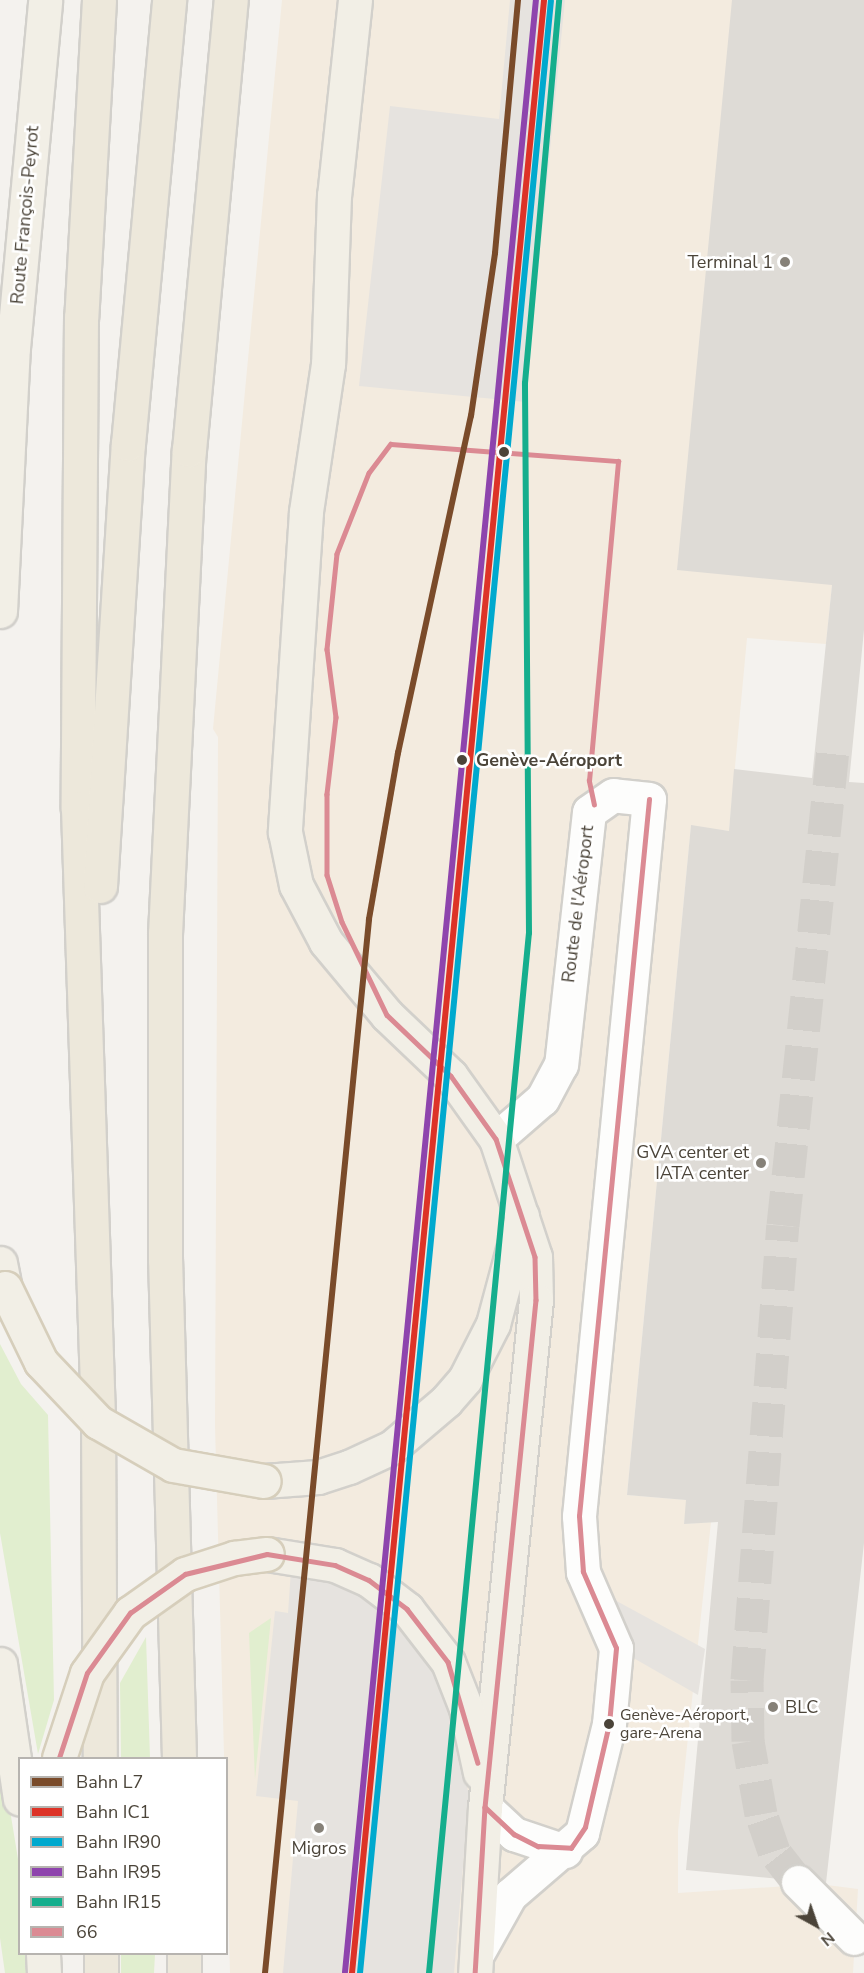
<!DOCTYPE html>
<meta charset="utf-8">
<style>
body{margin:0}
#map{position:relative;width:864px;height:1973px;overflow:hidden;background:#f4f2ee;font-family:"Nunito Sans",sans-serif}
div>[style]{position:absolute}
.commercial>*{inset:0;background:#f3ebdf}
.green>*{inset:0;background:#e1eecf}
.parking>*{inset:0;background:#e6e3df}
.building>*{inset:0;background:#dedbd6}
.minor-tunnel>*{height:33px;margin-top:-16.5px;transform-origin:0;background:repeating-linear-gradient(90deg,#d2cfca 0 33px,transparent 0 49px)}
.roads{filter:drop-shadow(2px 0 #d2d0cb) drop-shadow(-2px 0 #d2d0cb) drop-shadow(0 2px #d2d0cb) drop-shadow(0 -2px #d2d0cb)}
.minor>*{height:33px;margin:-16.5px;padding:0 16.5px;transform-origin:16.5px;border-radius:16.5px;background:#fdfdfc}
.major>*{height:33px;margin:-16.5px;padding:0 16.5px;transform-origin:16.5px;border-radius:16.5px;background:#f2efe6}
.highway>*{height:33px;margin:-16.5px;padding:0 16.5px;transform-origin:16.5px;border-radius:16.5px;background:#ede8db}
.bridges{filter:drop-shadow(2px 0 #d6cebb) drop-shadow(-2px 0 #d6cebb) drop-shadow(0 2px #d6cebb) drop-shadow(0 -2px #d6cebb)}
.major-bridge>*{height:33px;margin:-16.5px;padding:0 16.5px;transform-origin:16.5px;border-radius:16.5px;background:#f2efe6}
.bus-1>*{height:4.5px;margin:-2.25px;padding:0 2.25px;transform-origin:2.25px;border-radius:2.25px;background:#db8a93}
.rail-1>*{height:6px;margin:-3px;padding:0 3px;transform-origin:3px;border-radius:3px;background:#7a4b2a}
.rail-2>*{height:6px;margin:-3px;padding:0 3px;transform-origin:3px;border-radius:3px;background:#dd3327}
.rail-3>*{height:6px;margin:-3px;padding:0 3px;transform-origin:3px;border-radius:3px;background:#00a9ce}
.rail-4>*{height:6px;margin:-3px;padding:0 3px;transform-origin:3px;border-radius:3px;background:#8e44ad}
.rail-5>*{height:6px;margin:-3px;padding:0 3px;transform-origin:3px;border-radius:3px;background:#15ae8d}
.dots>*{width:16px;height:16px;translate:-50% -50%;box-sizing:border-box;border:3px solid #fff;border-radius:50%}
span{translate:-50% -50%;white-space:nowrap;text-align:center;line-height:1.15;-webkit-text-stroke:5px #fff;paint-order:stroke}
.bus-label{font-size:16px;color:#4b4439}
.left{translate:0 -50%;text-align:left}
.street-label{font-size:18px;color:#4b4439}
.poi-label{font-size:18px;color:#4b4439}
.right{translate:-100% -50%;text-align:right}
.stop-label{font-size:18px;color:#4b4439;font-weight:700}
.legend{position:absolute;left:18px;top:1757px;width:210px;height:198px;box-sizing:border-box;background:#fff;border:2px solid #b7b4b0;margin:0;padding:8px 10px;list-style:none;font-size:18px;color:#4b4439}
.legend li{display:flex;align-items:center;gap:12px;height:30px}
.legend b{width:30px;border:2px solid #b7b4b0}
.north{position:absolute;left:786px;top:1895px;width:60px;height:60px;-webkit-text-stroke:4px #fff;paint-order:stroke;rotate:140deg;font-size:16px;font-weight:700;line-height:24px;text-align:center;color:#4b4439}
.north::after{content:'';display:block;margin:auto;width:21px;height:27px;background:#4b4439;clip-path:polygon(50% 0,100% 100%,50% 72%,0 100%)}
</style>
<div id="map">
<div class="commercial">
<div style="clip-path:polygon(282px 0,732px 0,832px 585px,826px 644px,747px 638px,729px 831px,691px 826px,627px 1495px,687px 1500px,684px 1524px,711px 1522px,678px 1831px,678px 1893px,819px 1884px,858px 1889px,853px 1973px,230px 1973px,215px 1426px,218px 737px,213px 729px)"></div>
</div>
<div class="green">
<div style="clip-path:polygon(0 1344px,21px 1384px,48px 1415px,54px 1700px,38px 1754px,0 1533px)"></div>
<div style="clip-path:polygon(271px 1618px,255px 1779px,255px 1780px,249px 1633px)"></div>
<div style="clip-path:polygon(146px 1637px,150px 1758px,121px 1758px,120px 1683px)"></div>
<div style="clip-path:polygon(0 1749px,18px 1859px,20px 1954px,25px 1954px,27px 1973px,5px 1973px,0 1938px)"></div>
<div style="clip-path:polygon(121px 1954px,155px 1954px,154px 1973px,121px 1973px)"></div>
</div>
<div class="parking">
<div style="clip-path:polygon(510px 0,565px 0,525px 402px,359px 386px,390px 106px,499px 119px)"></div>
<div style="clip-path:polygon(291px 1570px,355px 1590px,380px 1606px,403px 1626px,440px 1679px,469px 1795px,454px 1973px,283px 1973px,298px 1801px,256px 1796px,275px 1611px,288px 1613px)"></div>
<div style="clip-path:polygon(587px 1585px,705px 1649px,698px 1695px,616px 1648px)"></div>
</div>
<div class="building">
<div style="clip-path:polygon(732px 0,864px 0,864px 630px,849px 782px,864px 783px,864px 1543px,826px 1883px,802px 1864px,785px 1868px,780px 1879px,686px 1870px,718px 1522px,684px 1524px,686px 1500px,627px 1495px,691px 825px,729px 831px,734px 769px,812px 778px,832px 585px,677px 570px)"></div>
</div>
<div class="minor-tunnel">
<div style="left:798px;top:1882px;width:39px;rotate:-128deg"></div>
<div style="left:774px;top:1851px;width:39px;rotate:-109deg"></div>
<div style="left:761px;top:1814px;width:74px;rotate:-100.1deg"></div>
<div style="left:748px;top:1741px;width:61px;rotate:-90.9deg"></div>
<div style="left:747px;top:1680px;width:456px;rotate:-85.5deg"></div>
<div style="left:783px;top:1225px;width:480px;rotate:-84deg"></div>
</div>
<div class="roads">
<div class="minor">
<div style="left:485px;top:1807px;width:40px;rotate:43deg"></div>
<div style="left:514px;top:1834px;width:54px;rotate:18.4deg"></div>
<div style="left:798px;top:1882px;width:79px;rotate:45deg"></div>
<div style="left:477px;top:1954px;width:68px;rotate:-60.8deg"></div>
<div style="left:510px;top:1895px;width:95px;rotate:-40.7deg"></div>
<div style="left:582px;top:1833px;width:112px;rotate:-76.1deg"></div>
<div style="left:609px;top:1724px;width:76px;rotate:-84.7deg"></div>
<div style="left:616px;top:1648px;width:83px;rotate:-113.5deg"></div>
<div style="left:583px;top:1572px;width:56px;rotate:-94.1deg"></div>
<div style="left:579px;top:1516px;width:720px;rotate:-84.42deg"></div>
<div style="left:649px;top:799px;width:36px;rotate:-174deg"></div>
<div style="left:613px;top:795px;width:29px;rotate:145deg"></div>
<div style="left:589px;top:812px;width:254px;rotate:96.3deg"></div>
<div style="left:561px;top:1064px;width:40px;rotate:118deg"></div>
<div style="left:542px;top:1099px;width:61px;rotate:139deg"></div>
</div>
<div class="major">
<div style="left:355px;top:0;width:196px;rotate:96.1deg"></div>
<div style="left:334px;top:195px;width:169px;rotate:92deg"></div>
<div style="left:328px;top:364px;width:150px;rotate:98.5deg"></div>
<div style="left:306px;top:512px;width:321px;rotate:93.8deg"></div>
<div style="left:285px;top:832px;width:54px;rotate:78.3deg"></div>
<div style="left:296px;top:885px;width:64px;rotate:62.2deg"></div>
<div style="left:326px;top:942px;width:95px;rotate:50.1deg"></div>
<div style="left:387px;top:1015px;width:88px;rotate:43.6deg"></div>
<div style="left:451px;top:1076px;width:77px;rotate:54.5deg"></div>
<div style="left:496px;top:1139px;width:124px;rotate:71.7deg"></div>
<div style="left:535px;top:1257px;width:43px;rotate:88.7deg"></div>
<div style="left:536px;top:1300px;width:510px;rotate:95.74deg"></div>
<div style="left:485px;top:1807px;width:166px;rotate:93.4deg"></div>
<div style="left:0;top:611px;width:263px;rotate:-87.2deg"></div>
<div style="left:13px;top:348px;width:349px;rotate:-84.7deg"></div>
<div style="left:0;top:1263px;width:25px;rotate:79deg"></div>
<div style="left:264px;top:1481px;width:54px;rotate:-4.2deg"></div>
<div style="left:318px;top:1477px;width:33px;rotate:-18deg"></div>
<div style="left:349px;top:1467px;width:47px;rotate:-24.9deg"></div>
<div style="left:392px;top:1447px;width:71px;rotate:-40.4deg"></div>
<div style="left:446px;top:1401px;width:29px;rotate:-49deg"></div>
<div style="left:465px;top:1379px;width:62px;rotate:-63deg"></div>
<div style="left:493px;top:1324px;width:112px;rotate:-75deg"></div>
<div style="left:267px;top:1554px;width:69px;rotate:9.2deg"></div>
<div style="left:335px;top:1565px;width:37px;rotate:24deg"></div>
<div style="left:369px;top:1580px;width:48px;rotate:37.3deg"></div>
<div style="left:407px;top:1609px;width:67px;rotate:52.3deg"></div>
<div style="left:448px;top:1662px;width:49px;rotate:68.6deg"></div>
<div style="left:466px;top:1708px;width:66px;rotate:77.8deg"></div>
<div style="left:0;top:1664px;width:136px;rotate:81.6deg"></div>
<div style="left:43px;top:1954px;width:19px;rotate:87deg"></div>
</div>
<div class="highway">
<div style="left:99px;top:0;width:318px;rotate:93.2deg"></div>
<div style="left:81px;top:317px;width:491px;rotate:90.4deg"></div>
<div style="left:78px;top:808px;width:609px;rotate:88.12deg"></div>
<div style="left:98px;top:1417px;width:341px;rotate:89.7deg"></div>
<div style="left:100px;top:886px;width:443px;rotate:-86.4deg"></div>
<div style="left:128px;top:444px;width:446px;rotate:-84.7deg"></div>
<div style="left:179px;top:1758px;width:499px;rotate:-91.6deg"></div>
<div style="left:165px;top:1259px;width:325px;rotate:-90deg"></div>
<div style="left:165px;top:934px;width:485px;rotate:-87.2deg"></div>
<div style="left:189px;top:450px;width:452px;rotate:-84.7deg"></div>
<div style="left:101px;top:1954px;width:19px;rotate:90deg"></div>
<div style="left:184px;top:1954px;width:19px;rotate:90deg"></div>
</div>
</div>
<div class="bridges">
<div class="major-bridge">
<div style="left:5px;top:1288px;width:82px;rotate:64.1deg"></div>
<div style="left:41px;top:1362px;width:83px;rotate:46.5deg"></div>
<div style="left:98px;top:1422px;width:86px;rotate:29.8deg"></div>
<div style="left:173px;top:1465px;width:92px;rotate:10deg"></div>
<div style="left:59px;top:1758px;width:89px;rotate:-71.8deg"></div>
<div style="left:87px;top:1673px;width:74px;rotate:-54.4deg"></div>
<div style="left:130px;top:1613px;width:67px;rotate:-35.3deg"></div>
<div style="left:185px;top:1574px;width:52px;rotate:-18.1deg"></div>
<div style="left:234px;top:1558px;width:33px;rotate:-7deg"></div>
</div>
</div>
<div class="bus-1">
<div style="left:391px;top:444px;width:36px;rotate:127deg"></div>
<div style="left:369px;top:473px;width:87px;rotate:111.6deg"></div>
<div style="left:337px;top:554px;width:96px;rotate:96deg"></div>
<div style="left:327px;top:649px;width:69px;rotate:82.5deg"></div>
<div style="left:336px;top:717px;width:78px;rotate:96.7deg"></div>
<div style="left:327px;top:794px;width:81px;rotate:90deg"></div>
<div style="left:327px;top:875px;width:49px;rotate:72.3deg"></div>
<div style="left:342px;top:922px;width:103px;rotate:64.2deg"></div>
<div style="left:387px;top:1015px;width:88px;rotate:43.6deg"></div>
<div style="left:451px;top:1076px;width:77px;rotate:54.5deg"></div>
<div style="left:496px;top:1139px;width:124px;rotate:71.7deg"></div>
<div style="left:535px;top:1257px;width:43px;rotate:88.7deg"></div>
<div style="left:536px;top:1300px;width:510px;rotate:95.74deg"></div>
<div style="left:485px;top:1807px;width:166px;rotate:93.4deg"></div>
<div style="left:391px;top:444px;width:228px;rotate:4.3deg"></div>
<div style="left:594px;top:805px;width:25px;rotate:-102deg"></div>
<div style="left:589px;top:781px;width:321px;rotate:-84.8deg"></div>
<div style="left:59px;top:1758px;width:89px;rotate:-71.8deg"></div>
<div style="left:87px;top:1673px;width:74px;rotate:-54.4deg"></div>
<div style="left:130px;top:1613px;width:67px;rotate:-35.3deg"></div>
<div style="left:185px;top:1574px;width:84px;rotate:-13.7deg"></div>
<div style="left:267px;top:1554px;width:69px;rotate:9.2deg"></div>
<div style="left:335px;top:1565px;width:37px;rotate:24deg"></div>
<div style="left:369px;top:1580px;width:48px;rotate:37.3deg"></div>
<div style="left:407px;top:1609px;width:67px;rotate:52.3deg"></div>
<div style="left:448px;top:1662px;width:105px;rotate:73.5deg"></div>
<div style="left:485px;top:1807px;width:40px;rotate:43deg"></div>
<div style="left:514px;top:1834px;width:27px;rotate:27deg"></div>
<div style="left:538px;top:1846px;width:33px;rotate:3deg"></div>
<div style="left:571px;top:1848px;width:25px;rotate:-56deg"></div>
<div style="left:585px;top:1827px;width:106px;rotate:-76.9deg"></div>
<div style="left:609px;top:1724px;width:76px;rotate:-84.7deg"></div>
<div style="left:616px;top:1648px;width:83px;rotate:-113.5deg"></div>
<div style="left:583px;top:1572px;width:56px;rotate:-94.1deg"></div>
<div style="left:579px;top:1516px;width:720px;rotate:-84.42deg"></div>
</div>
<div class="rail-1">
<div style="left:265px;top:1973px;width:1059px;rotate:-84.36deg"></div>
<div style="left:369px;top:919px;width:169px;rotate:-80.1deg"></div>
<div style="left:398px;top:753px;width:345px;rotate:-77.8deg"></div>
<div style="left:471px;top:416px;width:165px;rotate:-81.6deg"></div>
<div style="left:495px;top:253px;width:254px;rotate:-84.8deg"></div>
</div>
<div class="rail-2">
<div style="left:352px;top:1973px;width:1982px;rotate:-84.44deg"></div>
</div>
<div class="rail-3">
<div style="left:360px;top:1973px;width:1981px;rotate:-84.47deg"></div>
</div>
<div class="rail-4">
<div style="left:345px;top:1972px;width:1981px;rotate:-84.47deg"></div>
</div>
<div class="rail-5">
<div style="left:429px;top:1973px;width:1045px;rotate:-84.51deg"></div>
<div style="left:529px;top:933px;width:550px;rotate:-90.42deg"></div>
<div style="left:525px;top:383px;width:384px;rotate:-84.9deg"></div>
</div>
<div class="dots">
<div style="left:785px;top:262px;background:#868178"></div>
<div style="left:504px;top:452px;background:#4b4439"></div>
<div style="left:462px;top:760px;background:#4b4439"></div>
<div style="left:761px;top:1163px;background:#868178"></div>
<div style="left:773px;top:1707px;background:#868178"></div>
<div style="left:609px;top:1724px;background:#4b4439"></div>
<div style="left:319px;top:1828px;background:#868178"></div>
</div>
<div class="bus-label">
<span class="left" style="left:620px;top:1724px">Genève-Aéroport,<br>gare-Arena</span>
</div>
<div class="street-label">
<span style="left:25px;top:215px;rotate:-85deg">Route François-Peyrot</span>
<span style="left:578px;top:904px;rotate:-83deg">Route de l'Aéroport</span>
</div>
<div class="poi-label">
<span class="right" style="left:773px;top:262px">Terminal 1</span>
<span class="right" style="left:749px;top:1163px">GVA center et<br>IATA center</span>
<span class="left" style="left:785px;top:1707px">BLC</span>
<span style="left:319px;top:1848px">Migros</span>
</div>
<div class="stop-label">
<span class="left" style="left:476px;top:760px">Genève-Aéroport</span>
</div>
<ul class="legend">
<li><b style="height:8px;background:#7a4b2a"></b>Bahn L7</li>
<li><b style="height:8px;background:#dd3327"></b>Bahn IC1</li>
<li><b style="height:8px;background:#00a9ce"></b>Bahn IR90</li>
<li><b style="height:8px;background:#8e44ad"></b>Bahn IR95</li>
<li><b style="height:8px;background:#15ae8d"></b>Bahn IR15</li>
<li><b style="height:8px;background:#db8a93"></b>66</li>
</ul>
<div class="north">N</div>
</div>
